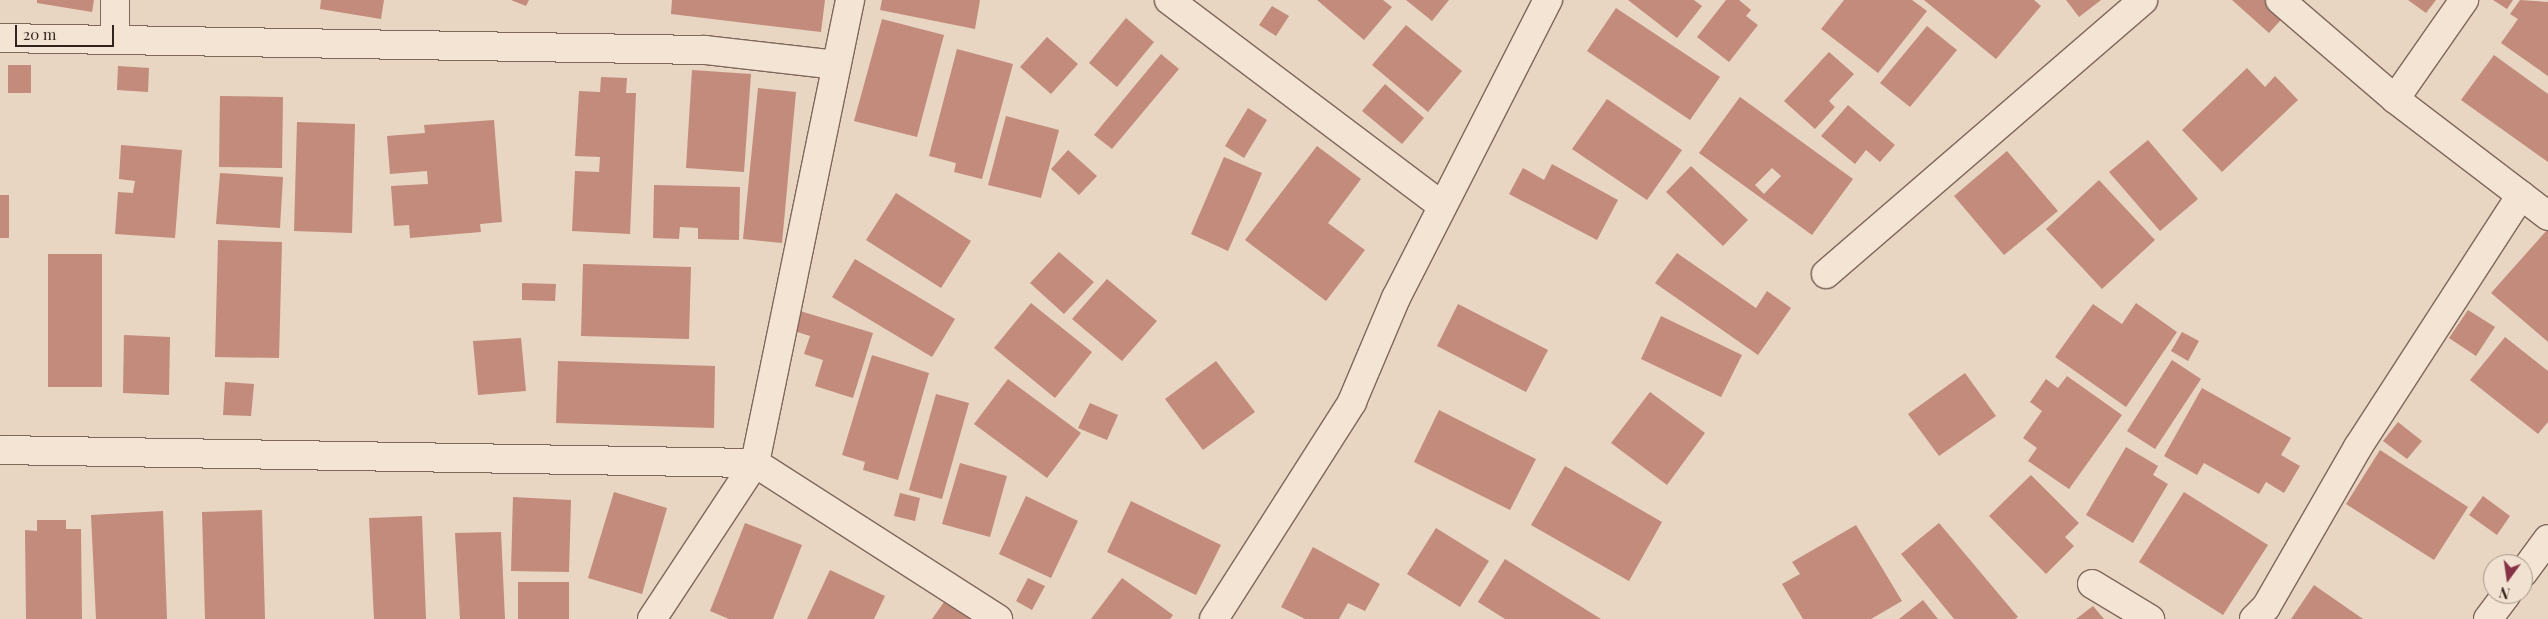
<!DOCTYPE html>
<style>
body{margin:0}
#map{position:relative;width:2548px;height:619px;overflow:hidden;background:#e8d5c2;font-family:"Playfair Display",serif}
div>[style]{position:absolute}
.building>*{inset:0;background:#c28b7c}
.roads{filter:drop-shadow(1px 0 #7f675b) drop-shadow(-1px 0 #7f675b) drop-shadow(0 1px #7f675b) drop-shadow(0 -1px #7f675b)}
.minor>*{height:28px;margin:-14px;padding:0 14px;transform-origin:14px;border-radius:14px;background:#f4e4d4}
span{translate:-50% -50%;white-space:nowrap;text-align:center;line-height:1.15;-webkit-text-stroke:4.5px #f0e1d1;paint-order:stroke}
.north{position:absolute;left:2483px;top:554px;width:50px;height:50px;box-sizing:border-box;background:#f0e1d1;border:1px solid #a49589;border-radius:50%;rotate:194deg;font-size:14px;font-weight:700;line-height:20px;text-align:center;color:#31231e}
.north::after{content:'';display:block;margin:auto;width:18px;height:22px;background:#873345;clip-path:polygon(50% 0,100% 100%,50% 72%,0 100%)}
.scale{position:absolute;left:15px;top:25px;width:99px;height:22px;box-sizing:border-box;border:2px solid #31231e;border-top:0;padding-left:6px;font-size:15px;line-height:18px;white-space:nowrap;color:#31231e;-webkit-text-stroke:4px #f0e1d1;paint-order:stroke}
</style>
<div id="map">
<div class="building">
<div style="clip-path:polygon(37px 0,94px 0,92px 12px,37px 3px)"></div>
<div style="clip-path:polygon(321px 0,384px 0,381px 19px,320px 9px)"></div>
<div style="clip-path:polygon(511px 0,529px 0,526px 6px)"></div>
<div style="clip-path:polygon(672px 0,825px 0,821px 32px,671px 14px)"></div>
<div style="clip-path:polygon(882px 0,980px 0,975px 29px,880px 10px)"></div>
<div style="clip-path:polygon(1317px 0,1383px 0,1392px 7px,1364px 40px)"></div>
<div style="clip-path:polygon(1406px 0,1449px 0,1432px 21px)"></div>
<div style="clip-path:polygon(1628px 0,1694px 0,1702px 6px,1677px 38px)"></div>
<div style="clip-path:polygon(1726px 0,1739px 0,1751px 10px,1746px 16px,1758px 25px,1729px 62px,1697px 37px)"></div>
<div style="clip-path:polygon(1844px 0,1912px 0,1927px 11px,1878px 73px,1821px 29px)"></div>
<div style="clip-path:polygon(1924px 0,2034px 0,2041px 6px,1996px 59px)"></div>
<div style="clip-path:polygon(2066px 0,2101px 0,2079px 17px)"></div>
<div style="clip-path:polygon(2232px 0,2272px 0,2287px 13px,2269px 33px)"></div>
<div style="clip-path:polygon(2408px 0,2436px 0,2426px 13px)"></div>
<div style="clip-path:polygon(2493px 0,2513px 0,2507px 9px)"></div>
<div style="clip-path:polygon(2520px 0,2548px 2px,2548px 76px,2501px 43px,2518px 19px,2510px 14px)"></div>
<div style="clip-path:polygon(1272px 6px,1289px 16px,1276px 36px,1259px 25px)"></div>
<div style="clip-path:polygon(1616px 8px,1720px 77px,1690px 120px,1587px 51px)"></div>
<div style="clip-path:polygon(1126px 18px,1154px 42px,1117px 87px,1089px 63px)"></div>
<div style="clip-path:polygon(882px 19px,944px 35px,917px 137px,854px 121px)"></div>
<div style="clip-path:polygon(1406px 25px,1462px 71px,1428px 112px,1372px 65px)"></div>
<div style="clip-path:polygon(1927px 26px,1957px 50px,1910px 107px,1880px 83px)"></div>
<div style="clip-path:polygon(1047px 37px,1078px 64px,1051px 94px,1020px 67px)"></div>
<div style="clip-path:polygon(957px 49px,1013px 64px,982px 179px,954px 172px,956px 163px,929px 156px)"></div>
<div style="clip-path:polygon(1829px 52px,1854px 74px,1829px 101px,1835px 107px,1815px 129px,1784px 101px)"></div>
<div style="clip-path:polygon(1161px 54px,1179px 69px,1112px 149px,1094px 135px)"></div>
<div style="clip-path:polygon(2494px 55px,2548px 94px,2548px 162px,2461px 100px)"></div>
<div style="clip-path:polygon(8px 65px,31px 65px,31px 93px,8px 93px)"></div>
<div style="clip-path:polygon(118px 66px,149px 68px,148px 92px,117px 90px)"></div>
<div style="clip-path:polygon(2247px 68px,2265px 87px,2275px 76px,2298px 100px,2222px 172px,2182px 130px)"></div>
<div style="clip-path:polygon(692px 70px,751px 74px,744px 172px,686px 168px)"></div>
<div style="clip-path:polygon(601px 77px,627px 78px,626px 93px,636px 93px,630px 234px,572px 231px,575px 171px,599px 172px,600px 157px,575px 156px,579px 91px,600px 92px)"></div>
<div style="clip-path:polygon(1385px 84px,1424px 118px,1402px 144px,1362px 111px)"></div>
<div style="clip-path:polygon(758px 88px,796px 92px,782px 243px,743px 239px)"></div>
<div style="clip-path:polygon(220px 96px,283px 97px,282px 168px,219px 167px)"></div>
<div style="clip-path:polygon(evenodd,1740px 97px,1853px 179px,1812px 235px,1699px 153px,1740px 97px,1772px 168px,1781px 176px,1764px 194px,1755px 185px,1772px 168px)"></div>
<div style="clip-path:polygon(1607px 99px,1682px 150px,1647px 200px,1572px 149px)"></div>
<div style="clip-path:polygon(1848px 105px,1895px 145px,1880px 162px,1866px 150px,1855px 164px,1821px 136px)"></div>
<div style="clip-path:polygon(1248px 108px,1267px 120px,1244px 158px,1225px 146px)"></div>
<div style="clip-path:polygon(1006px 116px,1059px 130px,1041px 198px,988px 185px)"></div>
<div style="clip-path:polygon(494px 120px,502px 222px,480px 224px,481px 232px,410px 238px,409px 225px,394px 226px,391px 186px,428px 184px,427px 171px,390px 174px,387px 136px,425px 133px,424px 125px)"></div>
<div style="clip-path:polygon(297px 122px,355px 124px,352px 233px,294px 231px)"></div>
<div style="clip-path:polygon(2148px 140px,2198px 199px,2160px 231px,2109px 172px)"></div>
<div style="clip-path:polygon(121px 145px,182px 150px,175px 238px,115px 234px,118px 192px,133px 193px,135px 181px,119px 179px)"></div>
<div style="clip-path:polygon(1317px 146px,1361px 179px,1328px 223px,1365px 250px,1326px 301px,1245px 240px)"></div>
<div style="clip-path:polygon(1068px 150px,1097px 176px,1079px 195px,1051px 169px)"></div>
<div style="clip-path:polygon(2007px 151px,2058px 211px,2004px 255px,1954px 196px)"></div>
<div style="clip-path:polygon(1224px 157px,1262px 173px,1228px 251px,1191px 234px)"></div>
<div style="clip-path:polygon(1552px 164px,1618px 200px,1597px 240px,1509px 194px,1523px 168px,1544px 180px)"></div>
<div style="clip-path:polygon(1691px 166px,1748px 220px,1723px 246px,1666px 192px)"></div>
<div style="clip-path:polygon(220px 173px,283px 177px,280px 228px,216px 224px)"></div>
<div style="clip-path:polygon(2099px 180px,2155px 240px,2102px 289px,2046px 229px)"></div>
<div style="clip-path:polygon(654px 185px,740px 187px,739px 240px,698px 239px,698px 228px,680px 227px,679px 239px,653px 238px)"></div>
<div style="clip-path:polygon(896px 193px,971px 241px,941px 288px,866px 240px)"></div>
<div style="clip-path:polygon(0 195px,9px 195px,9px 238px,0 238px)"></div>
<div style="clip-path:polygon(2548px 229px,2548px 342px,2491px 293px)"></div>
<div style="clip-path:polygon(218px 240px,282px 242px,279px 358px,215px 357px)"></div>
<div style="clip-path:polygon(1059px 252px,1094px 282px,1064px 314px,1030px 283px)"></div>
<div style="clip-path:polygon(1677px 253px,1756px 308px,1767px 291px,1791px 308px,1758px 355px,1655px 283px)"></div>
<div style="clip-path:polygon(48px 254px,102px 254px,102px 387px,48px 387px)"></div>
<div style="clip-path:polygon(855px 259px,955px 319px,932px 357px,832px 297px)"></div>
<div style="clip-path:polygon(583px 264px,691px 267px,689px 339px,581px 336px)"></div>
<div style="clip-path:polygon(1107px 279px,1157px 321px,1122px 361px,1072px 319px)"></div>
<div style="clip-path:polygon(522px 283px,556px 284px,555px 301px,522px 300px)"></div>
<div style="clip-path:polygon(1031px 303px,1092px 352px,1055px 398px,994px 348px)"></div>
<div style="clip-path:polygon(2136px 303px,2177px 332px,2126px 407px,2055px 357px,2093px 304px,2122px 324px)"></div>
<div style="clip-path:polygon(1458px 304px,1548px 350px,1526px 392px,1437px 346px)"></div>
<div style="clip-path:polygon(2468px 310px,2495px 327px,2476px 356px,2449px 338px)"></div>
<div style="clip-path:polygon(800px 311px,873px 333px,853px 398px,815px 386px,823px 360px,804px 354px,810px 336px,794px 331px)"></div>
<div style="clip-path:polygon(1661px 316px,1742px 355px,1721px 397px,1641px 359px)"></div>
<div style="clip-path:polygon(2182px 332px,2199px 341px,2188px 361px,2171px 351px)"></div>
<div style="clip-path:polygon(124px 335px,170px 337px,169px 395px,123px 393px)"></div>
<div style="clip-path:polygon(2505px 337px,2548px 371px,2548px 422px,2538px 434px,2470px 380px)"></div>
<div style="clip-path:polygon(521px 338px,526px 391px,478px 395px,473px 341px)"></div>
<div style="clip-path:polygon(872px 355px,929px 373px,898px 480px,863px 470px,865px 462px,842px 455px)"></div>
<div style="clip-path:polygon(2172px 360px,2201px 379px,2155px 449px,2127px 431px)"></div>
<div style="clip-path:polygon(558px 361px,715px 366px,714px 428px,556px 423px)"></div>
<div style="clip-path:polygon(1216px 361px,1255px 412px,1203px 450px,1165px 399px)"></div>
<div style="clip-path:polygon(1965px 373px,1996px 416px,1939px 456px,1908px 414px)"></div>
<div style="clip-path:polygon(2067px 376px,2122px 415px,2069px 489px,2028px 461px,2037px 448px,2023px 438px,2042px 411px,2030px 402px,2046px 379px,2058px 388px)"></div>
<div style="clip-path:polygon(1008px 379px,1081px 433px,1047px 478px,974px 424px)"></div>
<div style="clip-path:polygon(225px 382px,254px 384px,251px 416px,223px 415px)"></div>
<div style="clip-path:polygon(2202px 388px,2291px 438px,2281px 455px,2300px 466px,2284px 493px,2266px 482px,2259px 494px,2204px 463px,2197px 475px,2164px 456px)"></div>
<div style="clip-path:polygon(1650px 392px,1705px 433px,1667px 485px,1611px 443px)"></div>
<div style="clip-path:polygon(936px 394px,969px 403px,942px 499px,909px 490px)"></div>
<div style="clip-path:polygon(1090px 403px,1118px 415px,1107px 440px,1078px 428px)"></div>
<div style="clip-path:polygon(1439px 410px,1536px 459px,1510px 510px,1414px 462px)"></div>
<div style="clip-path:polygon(2398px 422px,2422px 441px,2407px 459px,2383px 441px)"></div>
<div style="clip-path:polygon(2126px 447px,2158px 466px,2153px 475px,2168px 484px,2133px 543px,2086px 515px)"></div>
<div style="clip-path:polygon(2380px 450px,2468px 507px,2434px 560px,2346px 504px)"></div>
<div style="clip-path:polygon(960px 463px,1007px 476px,990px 537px,942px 524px)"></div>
<div style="clip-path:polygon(1565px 466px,1662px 522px,1629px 581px,1531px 525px)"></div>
<div style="clip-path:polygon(2031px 475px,2079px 523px,2065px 537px,2074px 546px,2046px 574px,1989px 516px)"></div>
<div style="clip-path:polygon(614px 492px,667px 508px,642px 594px,588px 578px)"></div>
<div style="clip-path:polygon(2184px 492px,2268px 545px,2223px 615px,2139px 562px)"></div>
<div style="clip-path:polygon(900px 493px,920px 498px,915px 521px,894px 516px)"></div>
<div style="clip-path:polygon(1026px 496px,1078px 521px,1051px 578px,999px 554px)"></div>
<div style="clip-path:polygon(2483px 496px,2510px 516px,2497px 535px,2469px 515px)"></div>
<div style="clip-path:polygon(513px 497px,571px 500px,569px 572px,511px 571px)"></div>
<div style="clip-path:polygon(1131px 501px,1221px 545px,1196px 595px,1107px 552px)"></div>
<div style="clip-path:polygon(262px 510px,265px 619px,205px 619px,202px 512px)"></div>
<div style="clip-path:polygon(163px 511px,167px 619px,96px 619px,91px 515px)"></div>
<div style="clip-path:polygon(422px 516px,426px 619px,374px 619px,369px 518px)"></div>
<div style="clip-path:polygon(37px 520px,66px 520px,66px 529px,81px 529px,82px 619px,26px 619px,25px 530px,37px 531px)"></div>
<div style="clip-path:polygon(745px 523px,802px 545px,773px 619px,729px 619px,710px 611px)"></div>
<div style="clip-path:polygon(1939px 523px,2018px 617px,2015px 619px,1954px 619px,1901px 554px)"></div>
<div style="clip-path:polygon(1856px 525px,1902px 601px,1871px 619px,1803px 619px,1782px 584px,1800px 574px,1792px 562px)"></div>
<div style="clip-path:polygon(1436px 528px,1489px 561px,1460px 607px,1407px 574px)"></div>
<div style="clip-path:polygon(501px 532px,505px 619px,460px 619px,455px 533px)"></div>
<div style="clip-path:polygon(1313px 547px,1380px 584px,1365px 611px,1348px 603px,1339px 619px,1305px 619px,1281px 607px)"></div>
<div style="clip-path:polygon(1505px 559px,1601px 619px,1505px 619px,1478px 602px)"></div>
<div style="clip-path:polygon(830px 570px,885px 596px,874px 619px,807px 619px)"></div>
<div style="clip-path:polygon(1028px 578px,1045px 586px,1032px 610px,1016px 601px)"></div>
<div style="clip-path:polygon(1122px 578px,1173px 615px,1170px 619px,1091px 619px)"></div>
<div style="clip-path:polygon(518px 582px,569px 582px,569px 619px,518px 619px)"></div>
<div style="clip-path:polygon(2314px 585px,2363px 619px,2291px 619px)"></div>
<div style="clip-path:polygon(1923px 600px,1938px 619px,1899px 619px)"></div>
<div style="clip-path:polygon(944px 602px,970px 619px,932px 619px)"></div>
<div style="clip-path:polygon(2093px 606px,2104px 619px,2076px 619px)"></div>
</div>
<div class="roads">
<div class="minor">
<div style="left:115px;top:0;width:39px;rotate:89deg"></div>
<div style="left:1169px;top:0;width:341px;rotate:37deg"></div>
<div style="left:2280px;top:0;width:152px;rotate:40.7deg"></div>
<div style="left:2395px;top:99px;width:193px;rotate:37.4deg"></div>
<div style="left:0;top:38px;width:705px;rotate:0.98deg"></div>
<div style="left:705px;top:50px;width:132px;rotate:6.5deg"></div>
<div style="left:2395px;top:99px;width:121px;rotate:-55.1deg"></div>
<div style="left:1826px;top:274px;width:419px;rotate:-40.8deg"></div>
<div style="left:0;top:450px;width:755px;rotate:0.99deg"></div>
<div style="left:755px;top:463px;width:289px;rotate:32.7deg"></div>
<div style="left:2523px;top:573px;width:42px;rotate:-53.7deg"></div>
<div style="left:2092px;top:584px;width:68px;rotate:31.1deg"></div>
<div style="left:652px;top:619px;width:187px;rotate:-56.6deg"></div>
<div style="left:755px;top:463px;width:473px;rotate:-78.4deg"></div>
<div style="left:1214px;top:619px;width:257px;rotate:-57.5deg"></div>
<div style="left:1352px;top:402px;width:113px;rotate:-67.1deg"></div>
<div style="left:1396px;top:298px;width:335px;rotate:-63deg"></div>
<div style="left:2254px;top:619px;width:17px;rotate:-45deg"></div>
<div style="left:2266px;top:607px;width:185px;rotate:-60.1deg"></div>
<div style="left:2358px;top:447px;width:300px;rotate:-57.1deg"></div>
<div style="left:2488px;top:619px;width:31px;rotate:-53deg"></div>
</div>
</div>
<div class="north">N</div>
<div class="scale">20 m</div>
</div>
